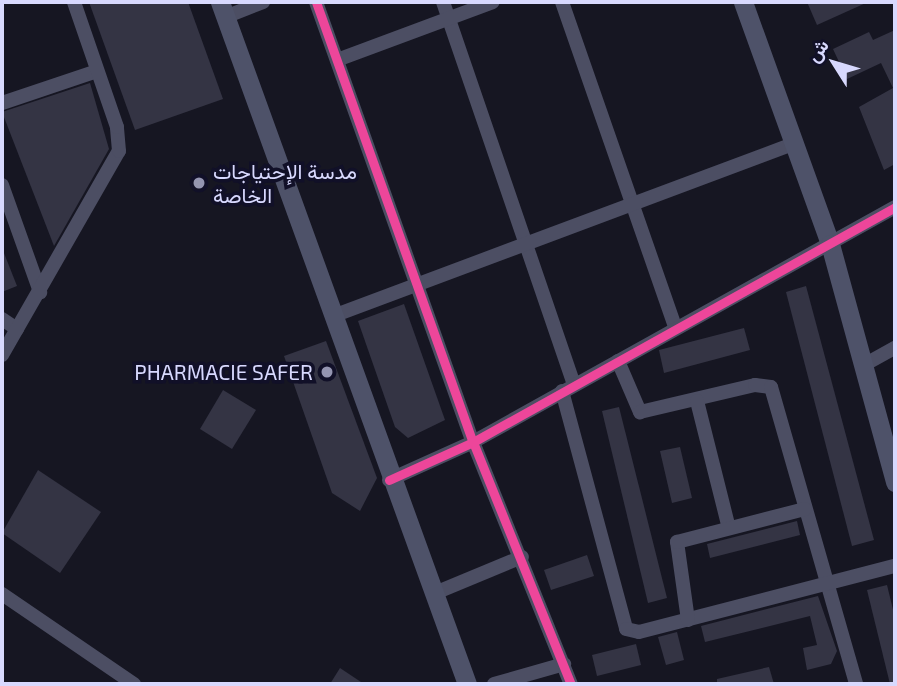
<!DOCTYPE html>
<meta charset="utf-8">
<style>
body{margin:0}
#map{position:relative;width:897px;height:686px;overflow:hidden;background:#161622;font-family:"Exo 2",Vazirmatn,sans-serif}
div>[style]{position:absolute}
.building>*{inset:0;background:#343444}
.street>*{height:14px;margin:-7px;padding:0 7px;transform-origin:7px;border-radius:7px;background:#4c4e63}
.secondary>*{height:19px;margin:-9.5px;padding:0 9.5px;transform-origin:9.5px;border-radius:9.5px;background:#4e5269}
.cycleway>*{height:9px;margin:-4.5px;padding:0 4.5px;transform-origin:4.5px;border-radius:4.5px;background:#ed469a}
.dots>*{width:19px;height:19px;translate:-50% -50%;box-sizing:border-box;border:4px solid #111028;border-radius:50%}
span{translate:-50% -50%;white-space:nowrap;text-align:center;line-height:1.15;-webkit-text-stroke:7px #111028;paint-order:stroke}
.poi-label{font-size:21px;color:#d8d9fe}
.left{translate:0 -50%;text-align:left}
.right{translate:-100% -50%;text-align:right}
.frame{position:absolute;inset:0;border:4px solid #d8d9fe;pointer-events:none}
.north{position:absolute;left:799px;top:28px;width:70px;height:70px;-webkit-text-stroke:5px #111028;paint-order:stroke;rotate:307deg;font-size:19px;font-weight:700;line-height:28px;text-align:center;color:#d8d9fe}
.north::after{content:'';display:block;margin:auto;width:24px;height:32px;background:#d8d9fe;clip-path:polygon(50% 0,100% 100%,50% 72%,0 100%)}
</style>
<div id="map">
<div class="building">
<div style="clip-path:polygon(89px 2px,188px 2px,223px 99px,135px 130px)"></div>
<div style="clip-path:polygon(807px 2px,868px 2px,817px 25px)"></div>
<div style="clip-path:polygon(895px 30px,895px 164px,884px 170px,859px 107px,893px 88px,881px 63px,847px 79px,833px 49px,869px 32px,873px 40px)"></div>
<div style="clip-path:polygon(90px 83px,109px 149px,54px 246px,2px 112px)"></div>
<div style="clip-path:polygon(2px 248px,17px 286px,2px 292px)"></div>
<div style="clip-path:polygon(806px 286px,874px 540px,852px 546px,786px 292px)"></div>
<div style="clip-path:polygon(404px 304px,445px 420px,408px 438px,395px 427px,358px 321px)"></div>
<div style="clip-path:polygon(744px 328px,750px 350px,664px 373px,659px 350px)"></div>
<div style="clip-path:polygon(326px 341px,377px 478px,360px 511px,332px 493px,284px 356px)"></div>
<div style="clip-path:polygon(223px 390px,256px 410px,232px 449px,200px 429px)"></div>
<div style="clip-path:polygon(619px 407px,667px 598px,648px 603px,602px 411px)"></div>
<div style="clip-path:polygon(680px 447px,692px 498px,672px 503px,660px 451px)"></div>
<div style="clip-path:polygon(38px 470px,101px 512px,60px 573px,2px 533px)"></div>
<div style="clip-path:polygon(797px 521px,800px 535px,710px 558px,707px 544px)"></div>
<div style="clip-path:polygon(587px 555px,594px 576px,551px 590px,544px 570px)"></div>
<div style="clip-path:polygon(887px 585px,895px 618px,895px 684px,890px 684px,867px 590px)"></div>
<div style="clip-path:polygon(818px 596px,837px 651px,831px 664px,807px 670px,803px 648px,817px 645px,810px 616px,705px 642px,701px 626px)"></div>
<div style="clip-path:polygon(677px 632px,684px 660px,666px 665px,658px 637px)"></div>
<div style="clip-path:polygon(636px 644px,641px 665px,597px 676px,592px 655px)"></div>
<div style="clip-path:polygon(769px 667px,774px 684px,717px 684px,717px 679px)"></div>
<div style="clip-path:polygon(340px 668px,364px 684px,330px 684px)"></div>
</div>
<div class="street">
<div style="left:316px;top:2px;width:467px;rotate:70.4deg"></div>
<div style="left:473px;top:442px;width:261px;rotate:68deg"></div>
<div style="left:443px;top:2px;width:404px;rotate:71.1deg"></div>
<div style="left:562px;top:2px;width:344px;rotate:70.8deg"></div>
<div style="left:225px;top:17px;width:41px;rotate:-21.5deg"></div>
<div style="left:337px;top:60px;width:166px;rotate:-20.4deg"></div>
<div style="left:2px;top:103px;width:100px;rotate:-18.6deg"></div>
<div style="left:2px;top:185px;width:114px;rotate:70.4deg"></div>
<div style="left:333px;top:316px;width:491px;rotate:-20.5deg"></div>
<div style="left:2px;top:319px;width:18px;rotate:34deg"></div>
<div style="left:2px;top:355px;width:235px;rotate:-60.2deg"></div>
<div style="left:119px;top:151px;width:24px;rotate:-95deg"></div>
<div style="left:117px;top:127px;width:132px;rotate:-109deg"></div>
<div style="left:618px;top:361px;width:56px;rotate:66.7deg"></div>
<div style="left:640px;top:412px;width:118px;rotate:-13.2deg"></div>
<div style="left:755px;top:385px;width:16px;rotate:7deg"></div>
<div style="left:771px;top:387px;width:309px;rotate:74deg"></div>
<div style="left:862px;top:366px;width:38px;rotate:-29deg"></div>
<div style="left:562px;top:391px;width:246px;rotate:74.9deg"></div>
<div style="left:626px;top:629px;width:13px;rotate:13deg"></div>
<div style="left:639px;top:632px;width:264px;rotate:-14.5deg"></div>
<div style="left:697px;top:401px;width:127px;rotate:75.9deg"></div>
<div style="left:389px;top:480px;width:92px;rotate:-24.3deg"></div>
<div style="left:473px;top:442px;width:483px;rotate:-29.1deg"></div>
<div style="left:435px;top:593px;width:94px;rotate:-22.5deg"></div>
<div style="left:2px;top:594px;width:160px;rotate:34.3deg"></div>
<div style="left:688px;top:620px;width:79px;rotate:-98deg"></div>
<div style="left:677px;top:542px;width:132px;rotate:-14.5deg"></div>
<div style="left:494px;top:684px;width:73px;rotate:-15.9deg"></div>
</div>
<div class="secondary">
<div style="left:220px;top:2px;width:725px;rotate:70.09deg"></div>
<div style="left:743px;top:2px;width:257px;rotate:70.2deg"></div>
<div style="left:830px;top:244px;width:247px;rotate:74.7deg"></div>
</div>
<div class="cycleway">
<div style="left:316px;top:2px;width:467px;rotate:70.4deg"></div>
<div style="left:473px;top:442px;width:261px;rotate:68deg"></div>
<div style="left:389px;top:480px;width:92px;rotate:-24.3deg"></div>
<div style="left:473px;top:442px;width:483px;rotate:-29.1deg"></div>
</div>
<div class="dots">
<div style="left:199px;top:183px;background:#9495b1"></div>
<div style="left:327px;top:372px;background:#9495b1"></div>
</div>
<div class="poi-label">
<span class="left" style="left:213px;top:183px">مدسة الإحتياجات<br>الخاصة</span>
<span class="right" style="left:313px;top:372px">PHARMACIE SAFER</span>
</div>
<div class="frame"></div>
<div class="north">ش</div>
</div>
